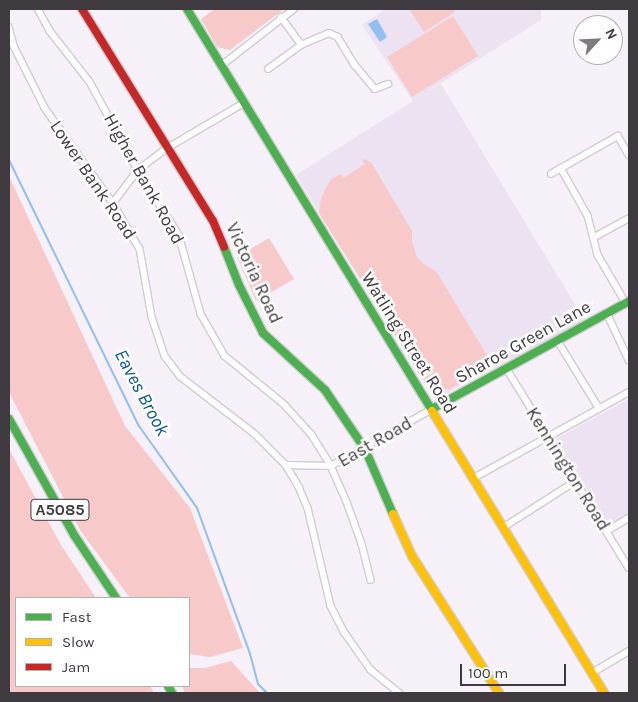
<!DOCTYPE html>
<style>
body{margin:0}
#map{position:relative;width:638px;height:702px;overflow:hidden;background:#f6f0f8;font-family:Karla,sans-serif}
div>[style]{position:absolute}
.built>*{inset:0;background:#ede2f1}
.green>*{inset:0;background:#f7c9c9}
.water>*{inset:0;background:#90bff0}
.stream>*{height:2px;margin:-1px;padding:0 1px;transform-origin:1px;border-radius:1px;background:#90bff0}
.roads{filter:drop-shadow(1px 0 #d0ccd2) drop-shadow(-1px 0 #d0ccd2) drop-shadow(0 1px #d0ccd2) drop-shadow(0 -1px #d0ccd2)}
.street>*{height:5.5px;margin:-2.75px;padding:0 2.75px;transform-origin:2.75px;border-radius:2.75px;background:#fefdfe}
.fast>*{height:8px;margin:-4px;padding:0 4px;transform-origin:4px;border-radius:4px;background:#4caf50}
.slow>*{height:8px;margin:-4px;padding:0 4px;transform-origin:4px;border-radius:4px;background:#ffc107}
.jam>*{height:8px;margin:-4px;padding:0 4px;transform-origin:4px;border-radius:4px;background:#c62828}
span{translate:-50% -50%;white-space:nowrap;text-align:center;line-height:1.15;-webkit-text-stroke:5px #fff;paint-order:stroke}
.shield-label span{padding:1px 4px;background:#fff;border:1px solid;border-radius:4px;-webkit-text-stroke-width:0}
.shield-label{font-size:16px;color:#3e3a3f;font-weight:700}
.street-label{font-size:18px;color:#3e3a3f}
.water-label{font-size:19px;color:#085793;font-style:italic}
.frame{position:absolute;inset:0;border:10px solid #3e3a3f;pointer-events:none}
.legend{position:absolute;left:15px;top:597px;width:175px;height:90px;box-sizing:border-box;background:#fff;border:1px solid #b2b0b2;margin:0;padding:6px 9px;list-style:none;font-size:15px;color:#3e3a3f}
.legend li{display:flex;align-items:center;gap:10px;height:25px}
.legend b{width:25px;border:1px solid #b2b0b2}
.north{position:absolute;left:573px;top:15px;width:50px;height:50px;box-sizing:border-box;background:#fff;border:1px solid #b2b0b2;border-radius:50%;rotate:65deg;font-size:14px;font-weight:700;line-height:20px;text-align:center;color:#3e3a3f}
.north::after{content:'';display:block;margin:auto;width:18px;height:22px;background:#7e7a80;clip-path:polygon(50% 0,100% 100%,50% 72%,0 100%)}
.scale{position:absolute;left:460px;top:664px;width:106px;height:22px;box-sizing:border-box;border:2px solid #3e3a3f;border-top:0;padding-left:6px;font-size:15px;line-height:18px;white-space:nowrap;color:#3e3a3f;-webkit-text-stroke:4px #fff;paint-order:stroke}
</style>
<div id="map">
<div class="built">
<div style="clip-path:polygon(386px 9px,541px 9px,541px 20px,425px 93px,441px 84px,585px 321px,441px 396px,430px 391px,296px 175px,413px 101px,362px 25px)"></div>
<div style="clip-path:polygon(629px 399px,629px 516px,609px 528px,555px 439px)"></div>
</div>
<div class="green">
<div style="clip-path:polygon(215px 9px,284px 9px,230px 50px,217px 47px,201px 19px)"></div>
<div style="clip-path:polygon(409px 9px,454px 9px,455px 12px,424px 32px)"></div>
<div style="clip-path:polygon(453px 16px,478px 56px,412px 97px,387px 57px)"></div>
<div style="clip-path:polygon(362px 159px,371px 162px,412px 231px,412px 242px,417px 257px,425px 265px,436px 271px,493px 365px,448px 390px,447px 388px,439px 393px,430px 391px,319px 213px,321px 198px,330px 180px,341px 174px,343px 178px,365px 164px)"></div>
<div style="clip-path:polygon(9px 176px,125px 426px,190px 508px,243px 648px,210px 657px,189px 654px,189px 598px,130px 598px,80px 530px,11px 396px,9px 392px)"></div>
<div style="clip-path:polygon(269px 238px,294px 279px,256px 301px,237px 257px)"></div>
<div style="clip-path:polygon(9px 449px,61px 545px,96px 598px,16px 598px,16px 686px,150px 686px,154px 693px,9px 693px)"></div>
<div style="clip-path:polygon(231px 661px,260px 693px,185px 693px,182px 686px,189px 686px,189px 668px,205px 668px)"></div>
</div>
<div class="water">
<div style="clip-path:polygon(377px 19px,387px 37px,380px 42px,368px 24px)"></div>
</div>
<div class="stream">
<div style="left:9px;top:160px;width:296px;rotate:64deg"></div>
<div style="left:139px;top:426px;width:100px;rotate:54.7deg"></div>
<div style="left:197px;top:508px;width:155px;rotate:70deg"></div>
<div style="left:250px;top:654px;width:31px;rotate:75deg"></div>
<div style="left:258px;top:684px;width:13px;rotate:45deg"></div>
</div>
<div class="roads">
<div class="street">
<div style="left:38px;top:9px;width:25px;rotate:61deg"></div>
<div style="left:50px;top:31px;width:65px;rotate:51.9deg"></div>
<div style="left:90px;top:82px;width:100px;rotate:61.4deg"></div>
<div style="left:138px;top:170px;width:77px;rotate:57.8deg"></div>
<div style="left:179px;top:235px;width:82px;rotate:74.4deg"></div>
<div style="left:201px;top:314px;width:48px;rotate:60.3deg"></div>
<div style="left:225px;top:356px;width:77px;rotate:39.2deg"></div>
<div style="left:285px;top:405px;width:40px;rotate:48deg"></div>
<div style="left:312px;top:435px;width:36px;rotate:58deg"></div>
<div style="left:331px;top:466px;width:39px;rotate:66deg"></div>
<div style="left:347px;top:502px;width:45px;rotate:70.3deg"></div>
<div style="left:362px;top:544px;width:37px;rotate:76deg"></div>
<div style="left:9px;top:27px;width:20px;rotate:75deg"></div>
<div style="left:14px;top:46px;width:69px;rotate:63.4deg"></div>
<div style="left:45px;top:108px;width:117px;rotate:54.4deg"></div>
<div style="left:113px;top:203px;width:53px;rotate:59.6deg"></div>
<div style="left:140px;top:249px;width:69px;rotate:80deg"></div>
<div style="left:152px;top:317px;width:41px;rotate:71.6deg"></div>
<div style="left:165px;top:356px;width:26px;rotate:53deg"></div>
<div style="left:181px;top:377px;width:92px;rotate:37.5deg"></div>
<div style="left:254px;top:433px;width:45px;rotate:45deg"></div>
<div style="left:286px;top:465px;width:26px;rotate:59deg"></div>
<div style="left:299px;top:487px;width:23px;rotate:67deg"></div>
<div style="left:308px;top:508px;width:101px;rotate:76.8deg"></div>
<div style="left:331px;top:606px;width:30px;rotate:63deg"></div>
<div style="left:345px;top:633px;width:45px;rotate:54.9deg"></div>
<div style="left:371px;top:670px;width:36px;rotate:39deg"></div>
<div style="left:301px;top:45px;width:30px;rotate:-23deg"></div>
<div style="left:329px;top:33px;width:10px;rotate:24deg"></div>
<div style="left:338px;top:37px;width:33px;rotate:59deg"></div>
<div style="left:355px;top:65px;width:31px;rotate:50deg"></div>
<div style="left:375px;top:89px;width:14px;rotate:-21deg"></div>
<div style="left:221px;top:66px;width:93px;rotate:-38deg"></div>
<div style="left:268px;top:69px;width:41px;rotate:-36deg"></div>
<div style="left:301px;top:45px;width:34px;rotate:-126deg"></div>
<div style="left:561px;top:168px;width:55px;rotate:60.6deg"></div>
<div style="left:588px;top:216px;width:40px;rotate:75.6deg"></div>
<div style="left:598px;top:255px;width:56px;rotate:59.7deg"></div>
<div style="left:551px;top:174px;width:77px;rotate:-29.6deg"></div>
<div style="left:618px;top:136px;width:22px;rotate:60deg"></div>
<div style="left:113px;top:203px;width:41px;rotate:-52.9deg"></div>
<div style="left:138px;top:170px;width:39px;rotate:-37deg"></div>
<div style="left:169px;top:147px;width:87px;rotate:-30.4deg"></div>
<div style="left:595px;top:237px;width:39px;rotate:-29deg"></div>
<div style="left:607px;top:313px;width:52px;rotate:64.9deg"></div>
<div style="left:558px;top:341px;width:79px;rotate:58.5deg"></div>
<div style="left:507px;top:369px;width:233px;rotate:58.5deg"></div>
<div style="left:286px;top:465px;width:45px;rotate:1.3deg"></div>
<div style="left:331px;top:466px;width:116px;rotate:-29.4deg"></div>
<div style="left:474px;top:478px;width:177px;rotate:-29deg"></div>
<div style="left:504px;top:527px;width:85px;rotate:-32.6deg"></div>
<div style="left:607px;top:531px;width:26px;rotate:-31deg"></div>
<div style="left:592px;top:673px;width:43px;rotate:-30.7deg"></div>
</div>
<div class="fast">
<div style="left:187px;top:9px;width:471px;rotate:58.6deg"></div>
<div style="left:224px;top:247px;width:41px;rotate:68.5deg"></div>
<div style="left:239px;top:285px;width:54px;rotate:63.4deg"></div>
<div style="left:263px;top:333px;width:84px;rotate:42.6deg"></div>
<div style="left:325px;top:390px;width:71px;rotate:55.9deg"></div>
<div style="left:365px;top:449px;width:71px;rotate:66.7deg"></div>
<div style="left:432px;top:409px;width:225px;rotate:-28.7deg"></div>
<div style="left:9px;top:419px;width:133px;rotate:60.7deg"></div>
<div style="left:74px;top:535px;width:76px;rotate:56.3deg"></div>
<div style="left:168px;top:686px;width:8px;rotate:60deg"></div>
</div>
<div class="slow">
<div style="left:432px;top:411px;width:330px;rotate:58.6deg"></div>
<div style="left:393px;top:514px;width:46px;rotate:65.7deg"></div>
<div style="left:412px;top:556px;width:162px;rotate:57.6deg"></div>
</div>
<div class="jam">
<div style="left:82px;top:9px;width:249px;rotate:58.3deg"></div>
<div style="left:213px;top:221px;width:28px;rotate:67deg"></div>
</div>
</div>
<div class="shield-label">
<span style="left:60px;top:510px">A5085</span>
</div>
<div class="street-label">
<span style="left:144px;top:179px;rotate:61deg">Higher Bank Road</span>
<span style="left:93px;top:180px;rotate:56deg">Lower Bank Road</span>
<span style="left:254px;top:273px;rotate:65deg">Victoria Road</span>
<span style="left:523px;top:342px;rotate:-29deg">Sharoe Green Lane</span>
<span style="left:409px;top:343px;rotate:58deg">Watling Street Road</span>
<span style="left:375px;top:442px;rotate:-30deg">East Road</span>
<span style="left:568px;top:469px;rotate:58deg">Kennington Road</span>
</div>
<div class="water-label">
<span style="left:141px;top:393px;rotate:62deg">Eaves Brook</span>
</div>
<div class="frame"></div>
<ul class="legend">
<li><b style="height:6px;background:#4caf50"></b>Fast</li>
<li><b style="height:6px;background:#ffc107"></b>Slow</li>
<li><b style="height:6px;background:#c62828"></b>Jam</li>
</ul>
<div class="north">N</div>
<div class="scale">100 m</div>
</div>
